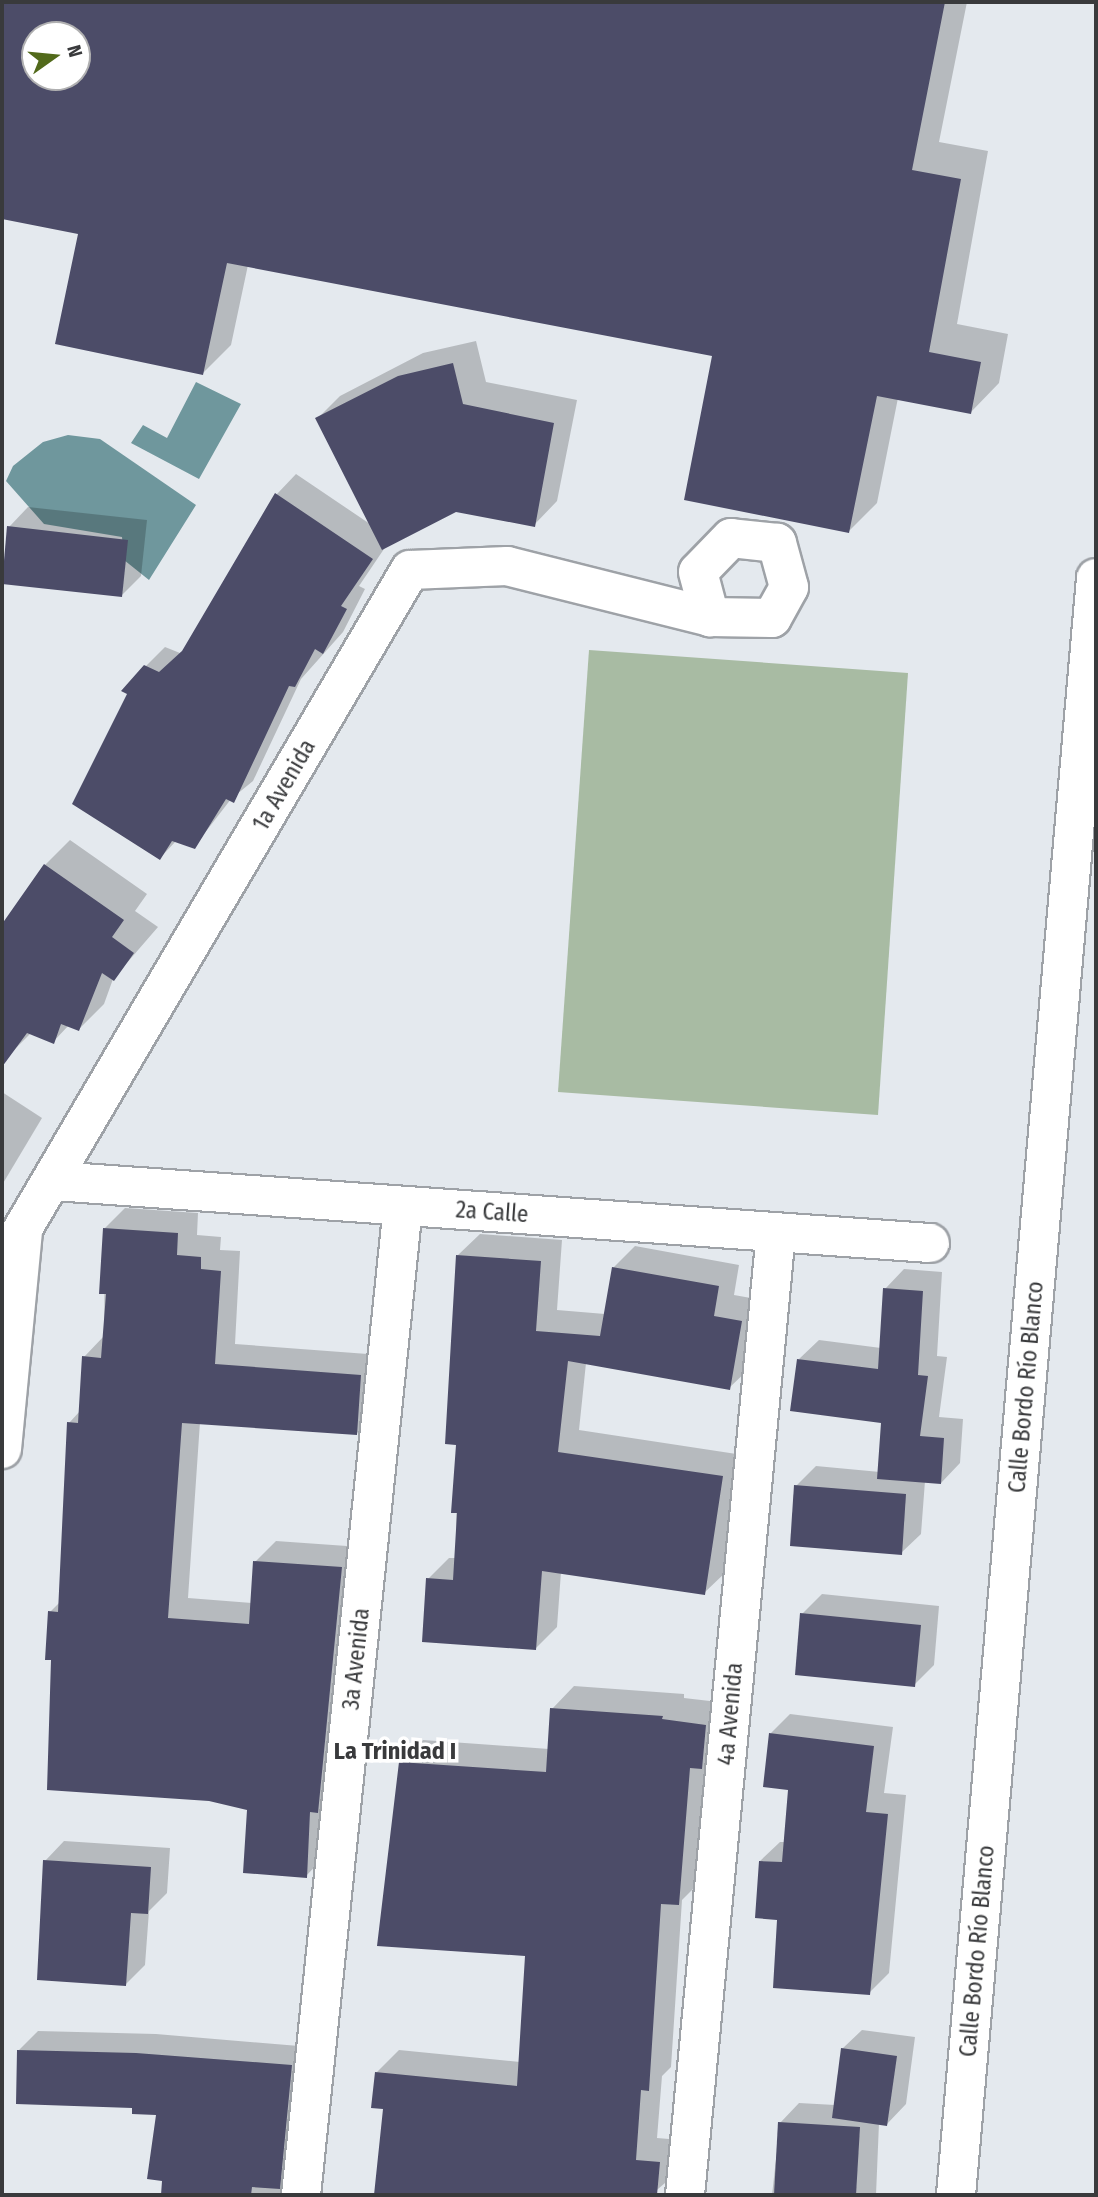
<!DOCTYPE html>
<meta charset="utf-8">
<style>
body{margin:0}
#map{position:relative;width:1098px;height:2197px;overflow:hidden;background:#e4e9ee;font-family:"Fira Sans Condensed",sans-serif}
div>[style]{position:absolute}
.green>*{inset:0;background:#a8bba3}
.water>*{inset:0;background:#6f979d}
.shadow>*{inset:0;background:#0003}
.building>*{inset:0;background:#4c4c68}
.roads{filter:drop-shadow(2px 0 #9ea2a7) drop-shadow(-2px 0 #9ea2a7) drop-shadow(0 2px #9ea2a7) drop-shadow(0 -2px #9ea2a7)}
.street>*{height:38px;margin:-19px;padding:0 19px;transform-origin:19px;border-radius:19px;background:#fff}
span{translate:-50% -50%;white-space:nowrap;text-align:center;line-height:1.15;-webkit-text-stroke:7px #fff;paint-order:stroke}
.street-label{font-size:23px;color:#393a3c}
.neighbourhood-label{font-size:24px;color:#393a3c;font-weight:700}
.frame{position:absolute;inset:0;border:4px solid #393a3c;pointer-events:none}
.north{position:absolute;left:21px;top:21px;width:70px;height:70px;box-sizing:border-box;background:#fff;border:2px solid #b0b0b1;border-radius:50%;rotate:75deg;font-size:19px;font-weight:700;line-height:28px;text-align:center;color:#393a3c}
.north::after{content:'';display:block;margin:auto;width:24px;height:32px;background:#526a1b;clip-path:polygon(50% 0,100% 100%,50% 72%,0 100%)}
</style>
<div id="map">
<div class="green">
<div style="clip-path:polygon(589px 650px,908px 673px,878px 1115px,558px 1092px)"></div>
</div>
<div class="water">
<div style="clip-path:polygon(196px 382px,241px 404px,199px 479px,131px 443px,143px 425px,167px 438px)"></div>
<div style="clip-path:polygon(68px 435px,100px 439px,196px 505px,149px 580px,124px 560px,122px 537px,44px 524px,6px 481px,13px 466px,43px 442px)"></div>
</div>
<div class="shadow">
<div style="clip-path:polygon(evenodd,2px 2px,967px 2px,939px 142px,988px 151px,957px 324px,1008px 334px,999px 383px,971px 412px,898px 398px,877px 503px,849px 531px,714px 355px,248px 265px,231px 345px,203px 373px,80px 233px,2px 217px,2px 2px,35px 35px,77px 35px,77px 77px,35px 77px,35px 35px)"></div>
<div style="clip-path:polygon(476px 341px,486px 382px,577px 400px,557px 501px,534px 525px,456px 510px,386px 546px,359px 586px,365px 589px,343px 632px,301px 679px,253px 781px,231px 799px,194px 847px,176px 841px,160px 858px,145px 667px,165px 647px,180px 653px,186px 648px,277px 494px,296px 474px,370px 524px,317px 419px,340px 396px,423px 353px)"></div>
<div style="clip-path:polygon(28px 507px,147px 520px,141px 576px,122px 595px,9px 527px)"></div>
<div style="clip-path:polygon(70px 840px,147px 894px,135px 911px,158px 927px,113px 979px,104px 1004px,79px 1029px,69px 1025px,53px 1042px,31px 1033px,8px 1056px,2px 1052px,2px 927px,45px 865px)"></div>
<div style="clip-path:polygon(2px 1092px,42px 1118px,2px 1185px)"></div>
<div style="clip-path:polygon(125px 1208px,198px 1213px,197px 1235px,221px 1237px,220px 1250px,240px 1251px,235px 1344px,381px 1355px,377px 1413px,357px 1433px,200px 1422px,188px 1598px,252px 1603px,255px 1562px,276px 1541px,361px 1547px,326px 1855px,306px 1876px,249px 1808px,53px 1658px,50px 1612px,60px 1602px,69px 1423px,80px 1411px,84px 1357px,104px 1336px,105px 1228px)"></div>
<div style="clip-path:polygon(480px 1234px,562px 1240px,557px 1310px,605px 1314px,613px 1268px,635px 1246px,739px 1265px,734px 1295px,762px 1300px,751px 1367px,729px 1388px,586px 1363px,579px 1430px,743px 1455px,726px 1572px,704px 1593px,561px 1572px,557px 1627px,536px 1648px,428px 1579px,449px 1558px,456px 1558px,458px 1255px)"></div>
<div style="clip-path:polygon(904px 1269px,942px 1272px,937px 1356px,947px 1357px,939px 1417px,963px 1419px,960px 1463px,941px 1483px,925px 1481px,921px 1534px,901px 1553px,796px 1486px,816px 1466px,880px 1472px,883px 1422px,799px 1359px,819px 1340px,881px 1348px,885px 1289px)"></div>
<div style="clip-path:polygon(822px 1594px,939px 1606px,934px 1665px,914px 1685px,802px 1614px)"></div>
<div style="clip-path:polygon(574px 1686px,684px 1694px,684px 1698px,727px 1703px,701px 1881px,682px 1900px,671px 2067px,662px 2076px,657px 2138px,681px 2140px,679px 2171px,651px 2195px,376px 2195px,385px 2107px,376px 2073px,399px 2050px,520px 2062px,526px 1954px,401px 1763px,423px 1740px,549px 1749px,552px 1709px)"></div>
<div style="clip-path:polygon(790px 1714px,893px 1727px,884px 1793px,906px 1795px,889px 1973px,869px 1993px,779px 1918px,760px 1861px,780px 1842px,785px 1842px,790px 1789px,771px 1733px)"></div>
<div style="clip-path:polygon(64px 1841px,170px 1848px,167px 1893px,149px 1911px,145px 1965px,126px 1984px,45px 1861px)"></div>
<div style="clip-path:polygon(862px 2030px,915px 2037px,906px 2104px,887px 2124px,879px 2123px,876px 2195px,772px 2195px,780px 2123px,799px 2103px,835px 2105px,842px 2049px)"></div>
<div style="clip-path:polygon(38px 2031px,156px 2034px,311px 2047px,298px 2195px,163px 2195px,158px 2114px,19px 2050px)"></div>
</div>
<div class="building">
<div style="clip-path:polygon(evenodd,2px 2px,945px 2px,912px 170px,961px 179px,929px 352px,981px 362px,971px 414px,877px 396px,849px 533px,684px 500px,712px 356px,227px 263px,203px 375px,55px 344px,78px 234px,2px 219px,2px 2px,35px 35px,77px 35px,77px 77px,35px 77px,35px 35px)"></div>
<div style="clip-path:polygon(453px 363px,463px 404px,554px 423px,535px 527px,456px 512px,382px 550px,315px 418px,398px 376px)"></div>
<div style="clip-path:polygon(275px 493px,373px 559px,341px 606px,347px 609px,323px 654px,315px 649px,295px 687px,289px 686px,234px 803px,226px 799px,195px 849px,172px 841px,160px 860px,72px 804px,127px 694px,121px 691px,144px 665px,159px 672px,182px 651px)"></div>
<div style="clip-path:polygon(7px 526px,128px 540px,122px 597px,2px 584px)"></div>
<div style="clip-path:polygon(44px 864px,124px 920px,112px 937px,134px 953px,114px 981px,102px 973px,79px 1031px,61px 1024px,54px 1044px,27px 1033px,2px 1067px,2px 924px)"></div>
<div style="clip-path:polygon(103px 1228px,178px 1233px,177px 1255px,201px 1257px,201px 1269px,221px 1271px,215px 1364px,361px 1375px,357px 1435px,182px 1423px,168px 1618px,249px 1624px,253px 1561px,342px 1567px,318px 1813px,310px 1812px,307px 1878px,243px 1873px,247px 1810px,209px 1801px,47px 1790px,51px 1660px,45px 1660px,48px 1611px,58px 1612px,67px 1422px,78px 1423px,82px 1356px,101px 1358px,106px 1294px,99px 1294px)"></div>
<div style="clip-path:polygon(456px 1255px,541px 1261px,536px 1331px,600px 1336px,612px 1267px,719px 1286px,714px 1316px,742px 1321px,730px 1390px,568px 1361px,558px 1452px,723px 1476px,705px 1595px,542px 1571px,536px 1650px,422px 1642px,426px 1578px,453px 1580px,457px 1513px,451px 1513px,456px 1445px,445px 1444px)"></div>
<div style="clip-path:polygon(883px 1288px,923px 1291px,918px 1375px,928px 1376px,920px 1436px,944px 1438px,941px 1484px,877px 1479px,881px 1423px,790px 1411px,797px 1359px,878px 1369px)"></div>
<div style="clip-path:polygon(794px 1485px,906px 1494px,902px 1555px,790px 1546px)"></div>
<div style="clip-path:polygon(800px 1613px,921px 1625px,915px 1687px,795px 1675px)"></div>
<div style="clip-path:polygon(550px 1708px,663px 1716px,662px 1719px,706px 1725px,702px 1769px,690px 1768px,679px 1905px,661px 1904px,649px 2091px,641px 2090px,636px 2160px,660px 2162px,657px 2195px,374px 2195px,383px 2109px,371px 2108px,375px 2072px,517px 2086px,525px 1956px,377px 1946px,399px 1762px,546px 1772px)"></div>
<div style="clip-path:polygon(769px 1733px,874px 1746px,866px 1812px,888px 1814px,870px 1995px,773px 1988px,777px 1920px,755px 1918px,759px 1861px,782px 1862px,788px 1790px,763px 1787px)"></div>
<div style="clip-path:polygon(43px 1860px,151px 1867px,148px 1914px,131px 1913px,126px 1986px,37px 1980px)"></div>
<div style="clip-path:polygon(841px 2048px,897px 2056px,887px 2126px,832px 2118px)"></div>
<div style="clip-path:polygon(17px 2050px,136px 2053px,292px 2065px,280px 2189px,252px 2187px,251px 2195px,161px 2195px,162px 2181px,147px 2179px,156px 2115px,132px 2114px,132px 2108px,16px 2104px)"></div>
<div style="clip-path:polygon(778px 2122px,860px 2127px,856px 2195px,774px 2195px)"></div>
</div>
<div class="roads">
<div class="street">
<div style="left:54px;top:1181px;width:878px;rotate:4.05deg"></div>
<div style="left:2px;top:1264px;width:805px;rotate:-59.55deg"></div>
<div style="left:410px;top:570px;width:97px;rotate:-2.4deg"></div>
<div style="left:507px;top:566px;width:209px;rotate:14.1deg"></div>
<div style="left:710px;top:617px;width:62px;rotate:0.9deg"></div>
<div style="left:772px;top:618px;width:35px;rotate:-61deg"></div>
<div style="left:789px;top:587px;width:46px;rotate:-105.3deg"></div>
<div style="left:777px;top:543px;width:46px;rotate:-173.8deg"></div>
<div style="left:731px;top:538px;width:47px;rotate:134.1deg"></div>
<div style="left:698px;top:572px;width:47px;rotate:75.1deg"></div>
<div style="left:2px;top:1449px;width:218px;rotate:-84.5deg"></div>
<div style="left:301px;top:2195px;width:994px;rotate:-84.11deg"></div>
<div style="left:685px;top:2195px;width:966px;rotate:-84.6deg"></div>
<div style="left:956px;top:2195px;width:1623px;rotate:-85.05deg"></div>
</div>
</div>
<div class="street-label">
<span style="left:284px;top:785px;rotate:-60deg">1a Avenida</span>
<span style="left:492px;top:1212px;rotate:4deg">2a Calle</span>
<span style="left:1026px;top:1387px;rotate:-85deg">Calle Bordo Río Blanco</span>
<span style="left:356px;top:1659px;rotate:-84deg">3a Avenida</span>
<span style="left:730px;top:1714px;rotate:-85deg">4a Avenida</span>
<span style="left:977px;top:1951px;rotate:-85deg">Calle Bordo Río Blanco</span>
</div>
<div class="neighbourhood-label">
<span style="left:395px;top:1752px">La Trinidad I</span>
</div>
<div class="frame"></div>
<div class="north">N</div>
</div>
